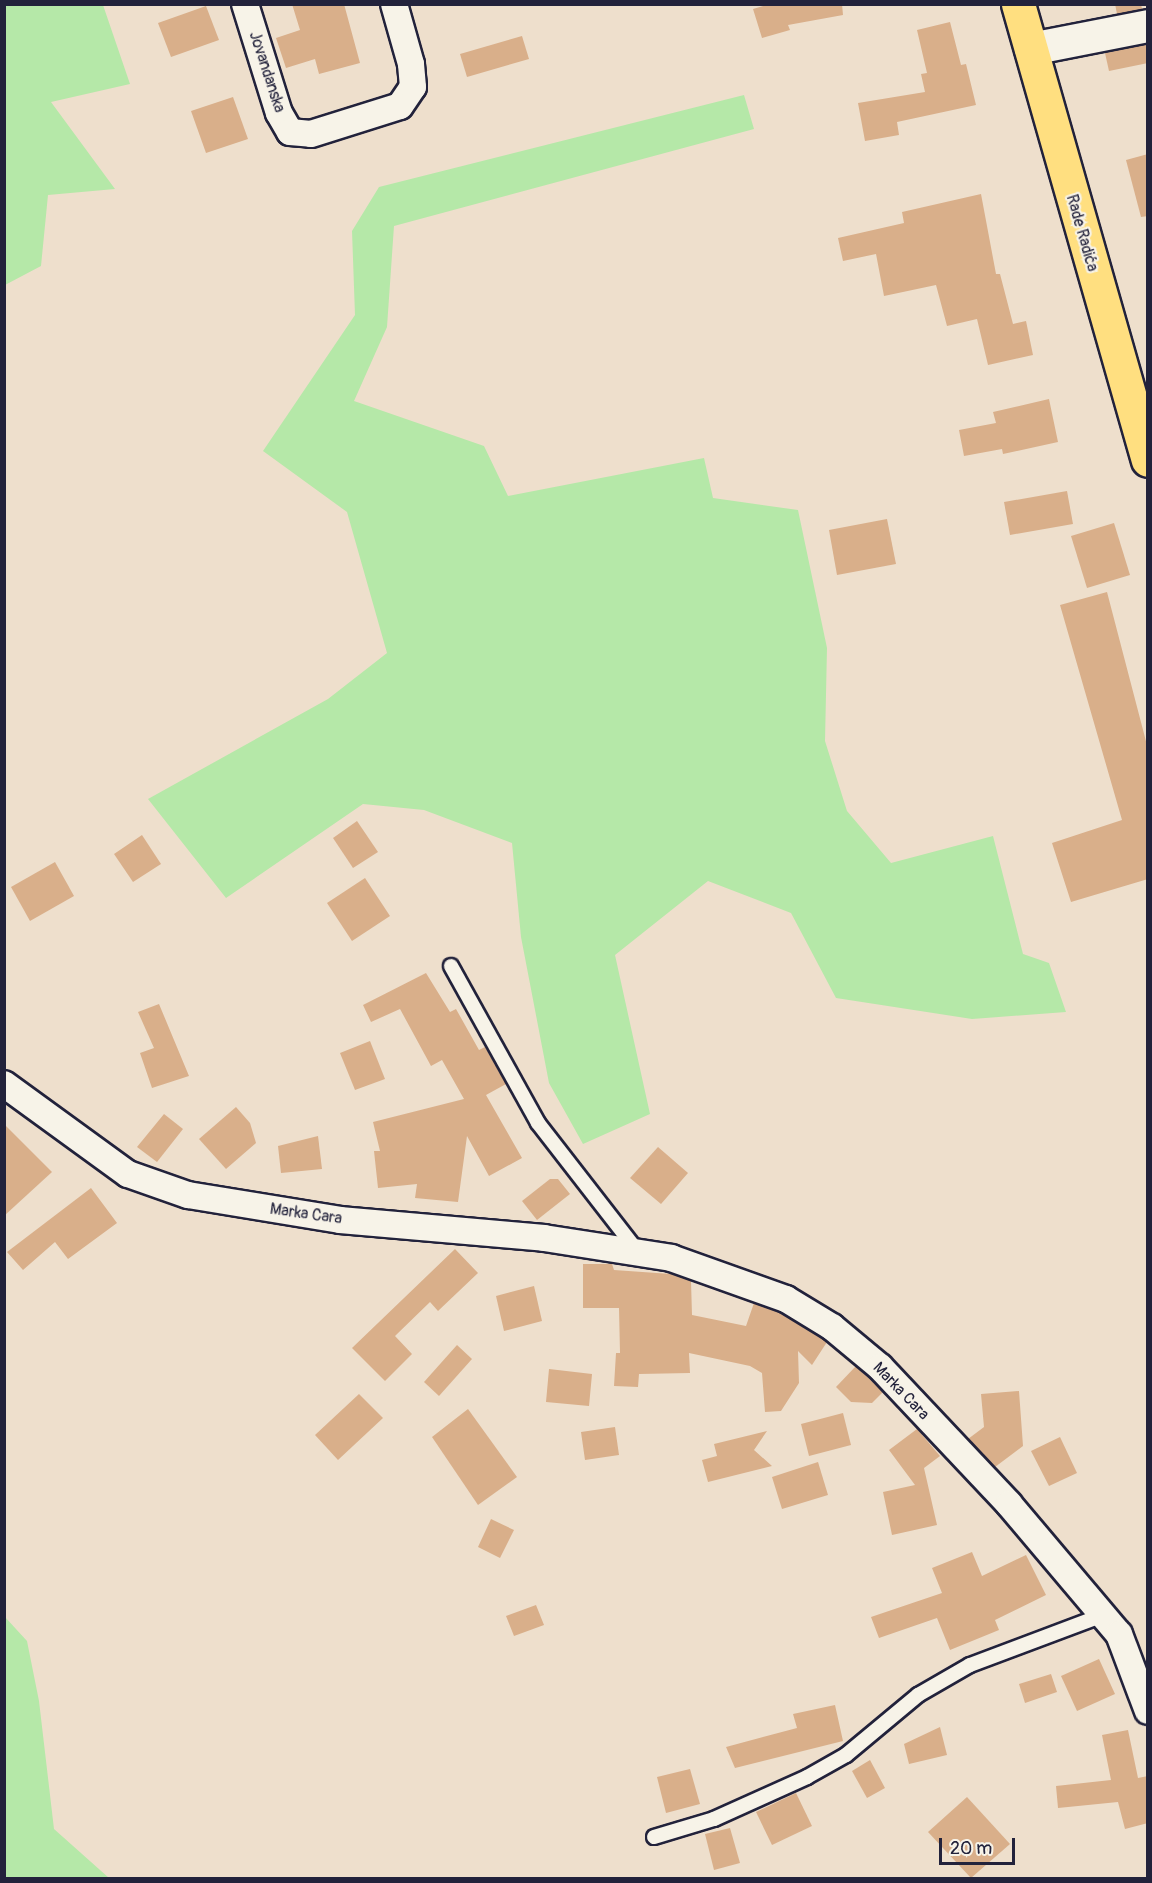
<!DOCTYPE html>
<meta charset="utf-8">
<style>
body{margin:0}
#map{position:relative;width:1152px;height:1883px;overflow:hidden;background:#eedfcc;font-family:Pangolin,sans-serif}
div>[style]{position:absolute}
.green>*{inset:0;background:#b5e8a8}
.building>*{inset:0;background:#d9af8a}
.roads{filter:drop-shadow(2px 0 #22223b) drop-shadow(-2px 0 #22223b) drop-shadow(0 2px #22223b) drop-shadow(0 -2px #22223b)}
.service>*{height:14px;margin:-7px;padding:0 7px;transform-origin:7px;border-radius:7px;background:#f7f3e8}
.minor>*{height:26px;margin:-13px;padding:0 13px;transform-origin:13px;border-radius:13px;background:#f7f3e8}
.tertiary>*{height:32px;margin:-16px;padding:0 16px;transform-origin:16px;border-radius:16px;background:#f7f3e8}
.primary>*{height:33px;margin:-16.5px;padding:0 16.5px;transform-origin:16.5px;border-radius:16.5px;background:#ffdf80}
span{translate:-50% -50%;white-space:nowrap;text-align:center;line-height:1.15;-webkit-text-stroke:4.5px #f7f3e8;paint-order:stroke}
.street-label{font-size:16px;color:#22223b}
.frame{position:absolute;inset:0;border:6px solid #22223b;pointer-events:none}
.scale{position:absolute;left:939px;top:1838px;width:76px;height:27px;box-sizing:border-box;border:3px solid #22223b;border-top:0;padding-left:8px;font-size:18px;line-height:21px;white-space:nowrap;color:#22223b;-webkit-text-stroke:4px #f7f3e8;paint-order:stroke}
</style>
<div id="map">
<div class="green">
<div style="clip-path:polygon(5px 4px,103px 5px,130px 84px,51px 102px,115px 189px,48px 195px,41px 266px,5px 285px)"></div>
<div style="clip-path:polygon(744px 95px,754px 129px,394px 226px,387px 327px,354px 401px,484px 446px,508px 496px,704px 458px,713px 498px,798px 510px,827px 648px,825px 741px,847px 811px,891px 863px,993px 836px,1023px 954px,1049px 963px,1066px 1012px,972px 1019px,836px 998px,791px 913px,708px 881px,615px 955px,650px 1114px,583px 1144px,549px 1083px,521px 937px,512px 843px,424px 810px,363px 804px,226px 898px,148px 799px,328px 699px,387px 653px,347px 512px,263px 451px,355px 315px,352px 231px,379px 187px)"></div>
<div style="clip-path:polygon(5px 1617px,27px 1641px,39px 1701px,54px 1829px,109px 1878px,5px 1878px)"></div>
</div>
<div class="building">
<div style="clip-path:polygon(292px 4px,344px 4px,360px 63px,319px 74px,315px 59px,286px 68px,276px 38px,300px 30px)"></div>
<div style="clip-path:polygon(770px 4px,842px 4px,843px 15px,788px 25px,790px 30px,762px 38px,753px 9px)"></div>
<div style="clip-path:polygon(1115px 4px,1141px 4px,1142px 9px,1117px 14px)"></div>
<div style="clip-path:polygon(206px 6px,219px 40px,171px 57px,158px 23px)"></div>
<div style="clip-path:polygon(950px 22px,961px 65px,966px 64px,976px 105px,897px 122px,899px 135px,865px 141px,858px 103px,925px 92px,921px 74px,927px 73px,917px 30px)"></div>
<div style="clip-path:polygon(522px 36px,529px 59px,467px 77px,460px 54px)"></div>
<div style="clip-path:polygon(1148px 44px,1148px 63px,1109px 71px,1105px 53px)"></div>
<div style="clip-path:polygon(233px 97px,248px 139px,206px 153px,191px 111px)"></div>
<div style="clip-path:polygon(1148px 154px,1148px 216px,1141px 217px,1126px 160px)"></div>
<div style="clip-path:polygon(981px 194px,996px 274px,1000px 274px,1013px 324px,1026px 321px,1033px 355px,988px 365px,977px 319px,947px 326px,936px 285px,884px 296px,876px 254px,843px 261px,838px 238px,904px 223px,902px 212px)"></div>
<div style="clip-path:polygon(1049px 399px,1058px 442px,1003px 454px,1002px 449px,964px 456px,959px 430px,996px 423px,993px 412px)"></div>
<div style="clip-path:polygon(1067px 491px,1073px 524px,1010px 535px,1004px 502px)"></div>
<div style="clip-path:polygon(887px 519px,896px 564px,837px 575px,829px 530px)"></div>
<div style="clip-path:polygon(1114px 523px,1130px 575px,1087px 588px,1071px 536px)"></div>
<div style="clip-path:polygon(1107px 592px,1148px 749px,1148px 879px,1071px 902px,1052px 843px,1122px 820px,1060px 605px)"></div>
<div style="clip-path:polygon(357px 821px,378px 852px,353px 868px,333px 838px)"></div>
<div style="clip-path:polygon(142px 835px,161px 864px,133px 882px,114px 854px)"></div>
<div style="clip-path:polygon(55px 862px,74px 896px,30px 921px,11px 887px)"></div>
<div style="clip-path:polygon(365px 878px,390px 916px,352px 941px,327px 903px)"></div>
<div style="clip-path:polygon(426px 973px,450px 1012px,456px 1009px,479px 1050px,485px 1047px,506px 1084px,486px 1095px,522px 1158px,489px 1176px,467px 1136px,458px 1202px,415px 1198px,417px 1184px,378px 1188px,374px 1151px,380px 1151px,373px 1122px,464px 1099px,442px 1060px,431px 1066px,400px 1009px,371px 1022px,363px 1005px)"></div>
<div style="clip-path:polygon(159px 1004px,189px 1076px,152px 1088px,140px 1053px,154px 1048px,138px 1012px)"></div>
<div style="clip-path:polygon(370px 1041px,385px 1079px,355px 1090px,340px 1053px)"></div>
<div style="clip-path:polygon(236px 1107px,250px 1123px,256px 1143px,226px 1169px,199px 1139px)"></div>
<div style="clip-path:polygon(164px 1114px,183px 1129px,157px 1162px,137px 1147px)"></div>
<div style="clip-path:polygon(4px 1124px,52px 1172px,4px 1216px)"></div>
<div style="clip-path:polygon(318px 1136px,322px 1169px,281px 1173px,278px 1146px)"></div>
<div style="clip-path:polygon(658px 1147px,688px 1173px,661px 1204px,630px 1178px)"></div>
<div style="clip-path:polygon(550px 1179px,558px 1179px,570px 1194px,537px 1220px,522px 1201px)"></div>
<div style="clip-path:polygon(91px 1188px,117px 1223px,68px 1259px,55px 1242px,23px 1270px,7px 1252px)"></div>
<div style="clip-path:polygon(455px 1249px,478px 1273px,438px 1311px,430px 1302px,395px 1336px,412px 1354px,385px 1381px,352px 1348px)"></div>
<div style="clip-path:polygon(583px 1264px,612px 1264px,614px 1270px,671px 1274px,691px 1281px,692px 1315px,746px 1326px,754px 1303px,780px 1313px,827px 1342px,812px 1365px,798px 1351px,799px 1383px,781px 1411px,765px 1412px,762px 1373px,750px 1366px,689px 1353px,690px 1373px,639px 1374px,638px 1387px,614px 1386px,616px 1353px,620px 1353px,619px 1308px,583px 1308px)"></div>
<div style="clip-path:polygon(534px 1286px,542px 1321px,504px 1331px,496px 1296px)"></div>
<div style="clip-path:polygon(457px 1345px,472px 1359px,439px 1396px,424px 1382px)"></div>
<div style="clip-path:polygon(856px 1366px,883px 1392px,872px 1403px,851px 1402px,836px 1387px)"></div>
<div style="clip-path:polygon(549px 1369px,592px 1374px,589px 1406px,546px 1402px)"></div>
<div style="clip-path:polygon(1019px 1391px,1023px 1446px,995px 1467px,968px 1439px,984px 1427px,981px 1394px)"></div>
<div style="clip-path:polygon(359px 1394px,383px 1418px,338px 1460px,315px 1435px)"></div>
<div style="clip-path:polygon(468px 1409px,517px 1477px,478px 1505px,432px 1437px)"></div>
<div style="clip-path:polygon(843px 1413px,851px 1445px,809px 1456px,801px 1424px)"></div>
<div style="clip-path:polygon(615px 1427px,619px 1455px,585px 1460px,581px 1432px)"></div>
<div style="clip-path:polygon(917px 1429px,940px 1456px,924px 1468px,937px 1525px,892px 1535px,883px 1492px,915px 1485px,889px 1450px)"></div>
<div style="clip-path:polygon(767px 1431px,754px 1450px,772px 1466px,708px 1482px,702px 1460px,717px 1456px,714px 1444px)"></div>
<div style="clip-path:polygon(1060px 1437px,1077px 1473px,1049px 1486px,1031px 1451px)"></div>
<div style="clip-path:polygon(818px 1462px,828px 1495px,782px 1509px,772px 1477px)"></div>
<div style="clip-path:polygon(491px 1519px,514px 1530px,500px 1558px,478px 1547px)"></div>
<div style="clip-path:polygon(972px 1552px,982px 1576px,1026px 1555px,1046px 1595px,995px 1620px,999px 1630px,950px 1650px,937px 1618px,879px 1638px,871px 1617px,942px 1593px,932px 1568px)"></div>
<div style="clip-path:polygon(536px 1605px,544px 1625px,514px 1636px,506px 1616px)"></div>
<div style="clip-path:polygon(1099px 1659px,1115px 1694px,1077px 1711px,1061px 1676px)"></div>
<div style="clip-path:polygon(1051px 1674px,1057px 1692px,1025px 1703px,1019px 1684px)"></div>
<div style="clip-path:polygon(835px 1705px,843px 1741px,735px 1768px,726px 1747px,797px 1728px,793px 1714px)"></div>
<div style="clip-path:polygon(940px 1727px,947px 1755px,909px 1764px,904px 1744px)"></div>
<div style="clip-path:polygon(1128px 1730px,1138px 1778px,1148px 1776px,1148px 1823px,1125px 1829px,1118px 1802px,1058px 1808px,1056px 1786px,1111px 1780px,1102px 1735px)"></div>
<div style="clip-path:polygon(870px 1760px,885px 1788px,867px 1798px,852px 1771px)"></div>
<div style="clip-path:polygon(690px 1769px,700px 1804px,666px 1813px,657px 1777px)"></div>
<div style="clip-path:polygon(796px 1793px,812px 1826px,772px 1845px,756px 1812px)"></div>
<div style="clip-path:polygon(967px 1797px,1010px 1844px,971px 1878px,928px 1832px)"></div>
<div style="clip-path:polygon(730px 1828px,740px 1863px,714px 1870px,705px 1834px)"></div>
</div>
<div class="roads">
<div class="service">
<div style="left:451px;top:966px;width:179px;rotate:61deg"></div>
<div style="left:538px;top:1123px;width:163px;rotate:52.2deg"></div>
<div style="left:654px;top:1837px;width:63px;rotate:-16.7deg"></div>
<div style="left:714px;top:1819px;width:102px;rotate:-24.3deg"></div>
<div style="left:807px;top:1777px;width:45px;rotate:-29.4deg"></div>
<div style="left:846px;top:1755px;width:94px;rotate:-39.8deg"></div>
<div style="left:918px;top:1695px;width:60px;rotate:-30deg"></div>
<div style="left:970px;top:1665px;width:142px;rotate:-20.6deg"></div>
</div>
<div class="minor">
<div style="left:245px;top:4px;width:114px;rotate:72.7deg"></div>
<div style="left:279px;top:113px;width:22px;rotate:60deg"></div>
<div style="left:290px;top:132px;width:21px;rotate:5deg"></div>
<div style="left:311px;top:134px;width:93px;rotate:-17.5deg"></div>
<div style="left:400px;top:106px;width:23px;rotate:-56deg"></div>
<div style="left:413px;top:87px;width:23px;rotate:-95deg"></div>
<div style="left:411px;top:64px;width:62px;rotate:-105.8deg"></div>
<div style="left:4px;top:1084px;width:153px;rotate:36deg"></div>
<div style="left:128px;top:1174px;width:64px;rotate:19.3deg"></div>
<div style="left:188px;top:1195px;width:154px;rotate:9.3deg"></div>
<div style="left:340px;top:1220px;width:205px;rotate:5deg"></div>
<div style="left:544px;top:1238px;width:129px;rotate:8.9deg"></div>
<div style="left:671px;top:1258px;width:122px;rotate:19.6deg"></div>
<div style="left:786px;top:1299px;width:54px;rotate:31.3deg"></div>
<div style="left:832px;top:1327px;width:62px;rotate:39.8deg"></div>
<div style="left:880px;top:1367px;width:188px;rotate:46.7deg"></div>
<div style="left:1009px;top:1504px;width:170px;rotate:49.8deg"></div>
<div style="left:1119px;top:1634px;width:82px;rotate:69.4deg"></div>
</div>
<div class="tertiary">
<div style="left:1031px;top:49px;width:119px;rotate:-11.1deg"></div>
</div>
<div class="primary">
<div style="left:1018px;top:4px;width:474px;rotate:74.1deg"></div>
</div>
</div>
<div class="street-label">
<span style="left:267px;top:72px;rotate:72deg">Jovandanska</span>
<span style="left:1082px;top:233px;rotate:74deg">Rade Radića</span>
<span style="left:306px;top:1214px;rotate:8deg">Marka Cara</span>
<span style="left:901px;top:1391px;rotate:46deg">Marka Cara</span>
</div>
<div class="frame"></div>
<div class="scale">20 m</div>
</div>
